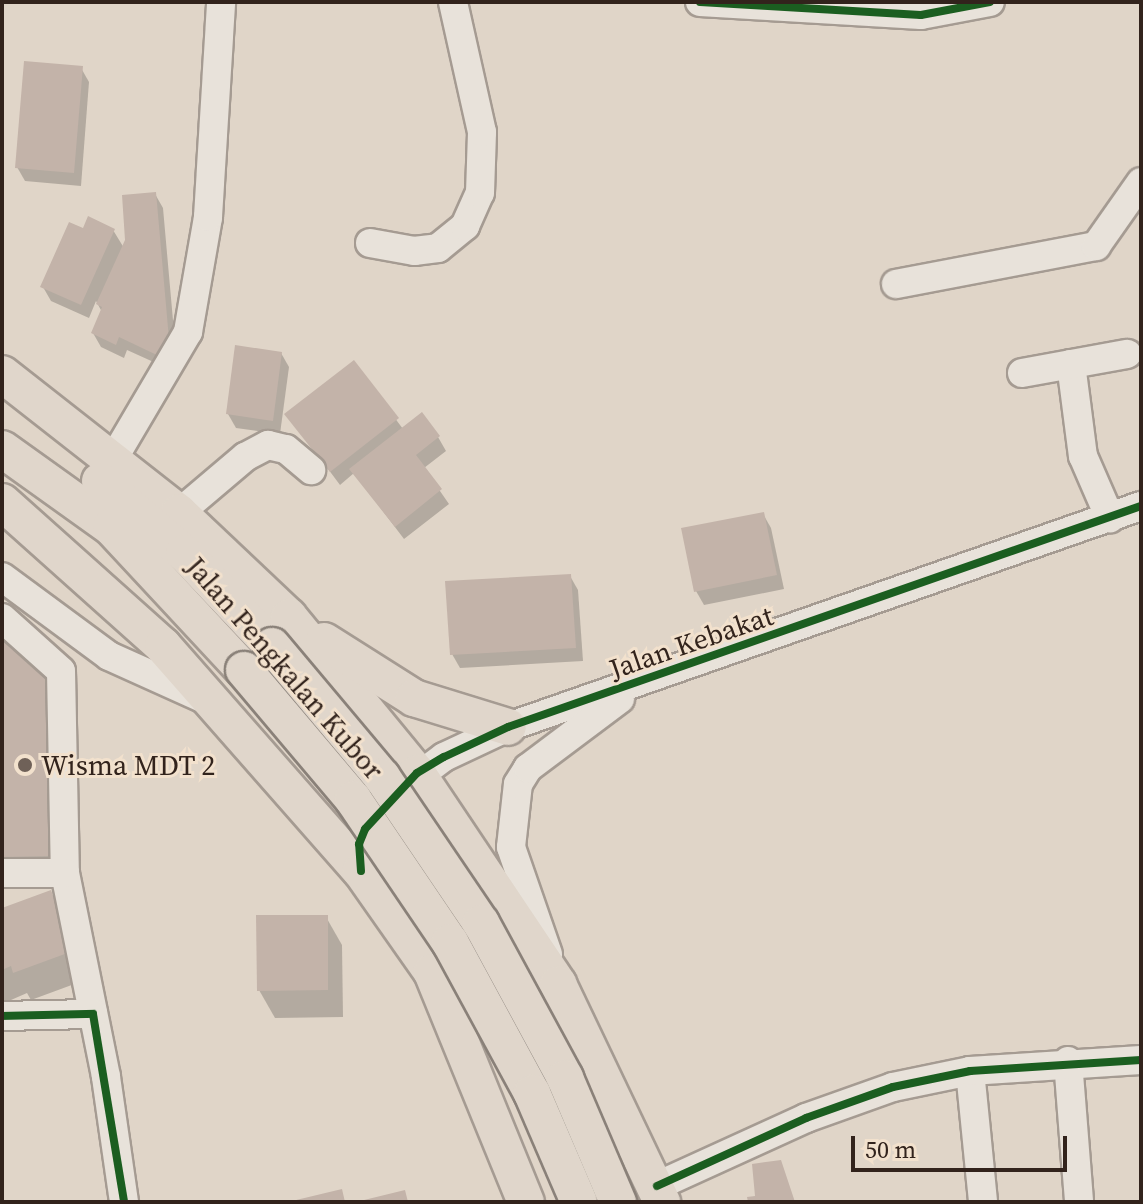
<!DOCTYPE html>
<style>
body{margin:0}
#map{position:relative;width:1143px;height:1204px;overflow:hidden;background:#e0d5c8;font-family:"Source Serif 4",serif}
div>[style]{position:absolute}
.shadow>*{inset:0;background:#0003}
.building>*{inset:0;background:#c3b3a9}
.roads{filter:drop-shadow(2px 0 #a59b92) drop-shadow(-2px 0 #a59b92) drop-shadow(0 2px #a59b92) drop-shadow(0 -2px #a59b92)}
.minor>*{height:28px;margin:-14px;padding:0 14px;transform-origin:14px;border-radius:14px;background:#e8e2da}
.major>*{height:36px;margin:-18px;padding:0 18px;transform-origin:18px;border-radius:18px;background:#e0d6cb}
.bridges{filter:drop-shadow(2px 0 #8a8179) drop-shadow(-2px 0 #8a8179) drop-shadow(0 2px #8a8179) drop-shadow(0 -2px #8a8179)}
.major-bridge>*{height:36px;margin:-18px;padding:0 18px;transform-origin:18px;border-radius:18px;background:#e0d6cb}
.cycleway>*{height:8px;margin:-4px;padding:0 4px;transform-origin:4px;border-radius:4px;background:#1b5e20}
.dots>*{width:22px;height:22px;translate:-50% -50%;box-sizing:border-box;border:4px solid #f2e1cd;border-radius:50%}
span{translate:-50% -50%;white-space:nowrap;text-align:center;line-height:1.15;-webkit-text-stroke:6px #f2e1cd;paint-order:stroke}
.street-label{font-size:28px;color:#32231c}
.poi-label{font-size:28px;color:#32231c}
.left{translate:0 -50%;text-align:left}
.frame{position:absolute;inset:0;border:4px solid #32231c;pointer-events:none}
.scale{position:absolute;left:851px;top:1136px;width:216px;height:36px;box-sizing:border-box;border:4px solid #32231c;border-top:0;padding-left:10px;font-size:24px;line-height:28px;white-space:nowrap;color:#32231c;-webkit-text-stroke:6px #f2e1cd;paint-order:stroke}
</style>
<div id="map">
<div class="shadow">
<div style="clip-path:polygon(81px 68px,89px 82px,81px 186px,25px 181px,17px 167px)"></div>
<div style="clip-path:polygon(155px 194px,163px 208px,176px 354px,169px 369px,127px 350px,124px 358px,101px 347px,93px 333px,102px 312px,96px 301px,89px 318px,51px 301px,43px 287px,84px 231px,113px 230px,124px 248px)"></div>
<div style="clip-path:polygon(281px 353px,289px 367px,280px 434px,236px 428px,228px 414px)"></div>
<div style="clip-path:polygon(353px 362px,403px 429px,438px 437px,446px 451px,424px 468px,449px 504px,404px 539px,354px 473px,340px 485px,287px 414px)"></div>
<div style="clip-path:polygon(763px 514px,771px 528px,784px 589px,704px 605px,696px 591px)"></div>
<div style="clip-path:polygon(570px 576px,578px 590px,583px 661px,460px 668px,452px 654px)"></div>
<div style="clip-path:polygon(2px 642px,45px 676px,53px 690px,57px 870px,2px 870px)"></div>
<div style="clip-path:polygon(50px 892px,88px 979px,31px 1000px,27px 993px,11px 1000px,15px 1013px,2px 1017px,2px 910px)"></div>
<div style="clip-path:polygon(326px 917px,342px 945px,343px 1017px,275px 1018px,259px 990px)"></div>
</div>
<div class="building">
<div style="clip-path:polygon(24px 61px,83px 66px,74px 173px,15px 168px)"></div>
<div style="clip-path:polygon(156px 192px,169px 339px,161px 357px,119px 337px,116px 345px,91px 333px,102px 307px,96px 304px,125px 240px,122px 195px)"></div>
<div style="clip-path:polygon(88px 216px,115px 229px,81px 305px,40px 287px,69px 222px,83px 228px)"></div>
<div style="clip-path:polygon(235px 345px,282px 352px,273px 421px,226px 414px)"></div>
<div style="clip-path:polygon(354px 360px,399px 418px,330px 472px,284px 414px)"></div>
<div style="clip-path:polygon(422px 412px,440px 436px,416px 455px,442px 489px,395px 527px,349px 469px)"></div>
<div style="clip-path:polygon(764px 512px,777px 575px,694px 592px,681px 528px)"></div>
<div style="clip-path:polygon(571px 574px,576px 648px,450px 655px,445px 581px)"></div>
<div style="clip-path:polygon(2px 639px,46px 674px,50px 856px,2px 857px)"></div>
<div style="clip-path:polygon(51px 890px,73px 951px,13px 973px,11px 966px,2px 970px,2px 908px)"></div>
<div style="clip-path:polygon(256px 915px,328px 915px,328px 990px,257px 991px)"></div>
<div style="clip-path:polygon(781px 1160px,795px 1202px,748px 1202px,747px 1197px,755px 1196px,752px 1164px)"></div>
<div style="clip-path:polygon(342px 1189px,345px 1202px,292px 1202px,292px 1201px)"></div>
<div style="clip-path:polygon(405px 1190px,408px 1202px,360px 1202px,360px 1201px)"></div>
</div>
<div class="roads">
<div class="minor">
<div style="left:700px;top:2px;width:221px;rotate:3.4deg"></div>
<div style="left:921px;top:15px;width:70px;rotate:-10.7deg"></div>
<div style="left:370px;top:243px;width:45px;rotate:10.3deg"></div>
<div style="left:414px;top:251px;width:24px;rotate:-7deg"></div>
<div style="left:438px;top:248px;width:35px;rotate:-39deg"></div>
<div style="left:465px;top:226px;width:36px;rotate:-66deg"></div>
<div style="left:480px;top:193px;width:61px;rotate:-88.1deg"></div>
<div style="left:482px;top:132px;width:133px;rotate:-102.6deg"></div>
<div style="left:896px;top:284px;width:204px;rotate:-10.8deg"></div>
<div style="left:1096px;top:246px;width:78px;rotate:-54.9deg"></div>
<div style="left:1071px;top:364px;width:93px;rotate:82.6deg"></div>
<div style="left:1083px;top:456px;width:68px;rotate:66.5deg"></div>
<div style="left:1022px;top:373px;width:107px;rotate:-10.3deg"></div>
<div style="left:112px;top:461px;width:150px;rotate:-59.5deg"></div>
<div style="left:188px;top:332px;width:117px;rotate:-80.1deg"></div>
<div style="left:208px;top:217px;width:215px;rotate:-86.5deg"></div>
<div style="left:179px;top:513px;width:87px;rotate:-40.3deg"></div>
<div style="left:245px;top:457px;width:26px;rotate:-28deg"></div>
<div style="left:268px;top:445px;width:18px;rotate:13deg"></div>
<div style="left:286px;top:449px;width:33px;rotate:40deg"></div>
<div style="left:2px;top:577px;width:133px;rotate:36.4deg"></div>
<div style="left:109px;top:656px;width:107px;rotate:24.2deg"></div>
<div style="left:2px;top:618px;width:79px;rotate:41.9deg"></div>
<div style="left:61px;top:671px;width:202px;rotate:88.9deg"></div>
<div style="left:65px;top:873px;width:208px;rotate:78.6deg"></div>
<div style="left:106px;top:1077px;width:126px;rotate:81.8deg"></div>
<div style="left:404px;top:787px;width:50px;rotate:-36.9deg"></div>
<div style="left:444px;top:757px;width:71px;rotate:-25.1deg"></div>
<div style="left:508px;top:727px;width:670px;rotate:-19.25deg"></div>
<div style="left:2px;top:873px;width:63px"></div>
<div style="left:548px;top:954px;width:113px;rotate:-109.1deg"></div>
<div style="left:511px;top:847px;width:63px;rotate:-83.7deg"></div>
<div style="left:518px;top:784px;width:19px;rotate:-58deg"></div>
<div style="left:528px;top:768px;width:115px;rotate:-36.9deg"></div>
<div style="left:2px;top:1016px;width:91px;rotate:-1.3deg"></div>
<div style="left:1068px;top:1061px;width:141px;rotate:85.5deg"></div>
<div style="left:970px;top:1071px;width:132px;rotate:84.3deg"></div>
<div style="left:657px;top:1186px;width:164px;rotate:-24.5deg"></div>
<div style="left:806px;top:1118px;width:92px;rotate:-19.6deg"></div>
<div style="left:893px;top:1087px;width:79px;rotate:-11.7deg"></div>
<div style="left:970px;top:1071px;width:171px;rotate:-3.7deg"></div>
</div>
<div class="major">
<div style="left:2px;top:374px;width:225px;rotate:38.1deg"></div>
<div style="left:179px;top:513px;width:151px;rotate:43.4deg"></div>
<div style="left:289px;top:617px;width:202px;rotate:50.6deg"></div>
<div style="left:417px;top:773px;width:254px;rotate:56.2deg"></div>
<div style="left:558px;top:984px;width:242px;rotate:64.5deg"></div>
<div style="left:2px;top:449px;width:134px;rotate:35.6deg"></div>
<div style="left:111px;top:527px;width:195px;rotate:47.1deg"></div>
<div style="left:100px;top:481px;width:111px;rotate:40.6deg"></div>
<div style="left:184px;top:553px;width:128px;rotate:46.6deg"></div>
<div style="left:2px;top:502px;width:216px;rotate:41.8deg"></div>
<div style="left:163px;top:646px;width:300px;rotate:48.7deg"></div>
<div style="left:361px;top:871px;width:123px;rotate:54.9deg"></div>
<div style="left:432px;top:972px;width:248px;rotate:67.8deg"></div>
<div style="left:324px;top:641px;width:107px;rotate:32.3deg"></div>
<div style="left:414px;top:698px;width:98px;rotate:17.1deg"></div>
</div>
</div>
<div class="bridges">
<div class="major-bridge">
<div style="left:272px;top:646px;width:171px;rotate:50deg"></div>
<div style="left:382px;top:777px;width:176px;rotate:55.9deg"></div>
<div style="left:481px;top:923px;width:176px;rotate:61.5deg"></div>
<div style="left:565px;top:1078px;width:135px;rotate:66.9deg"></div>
<div style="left:244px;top:670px;width:169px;rotate:49.8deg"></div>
<div style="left:353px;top:799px;width:173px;rotate:55.9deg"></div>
<div style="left:450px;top:942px;width:172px;rotate:61.5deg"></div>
<div style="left:532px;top:1093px;width:119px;rotate:66.7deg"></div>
</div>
</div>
<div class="cycleway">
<div style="left:700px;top:2px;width:221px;rotate:3.4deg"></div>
<div style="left:921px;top:15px;width:70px;rotate:-10.7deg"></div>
<div style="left:361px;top:871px;width:27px;rotate:-94deg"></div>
<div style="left:359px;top:844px;width:16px;rotate:-68deg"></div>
<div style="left:365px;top:829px;width:76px;rotate:-47.1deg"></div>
<div style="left:417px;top:773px;width:31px;rotate:-31deg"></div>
<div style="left:444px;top:757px;width:71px;rotate:-25.1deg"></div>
<div style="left:508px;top:727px;width:670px;rotate:-19.25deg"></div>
<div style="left:2px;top:1016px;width:91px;rotate:-1.3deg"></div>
<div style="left:93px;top:1014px;width:191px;rotate:80.6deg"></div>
<div style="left:657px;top:1186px;width:164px;rotate:-24.5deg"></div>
<div style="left:806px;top:1118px;width:92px;rotate:-19.6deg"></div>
<div style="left:893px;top:1087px;width:79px;rotate:-11.7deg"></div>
<div style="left:970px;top:1071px;width:171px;rotate:-3.7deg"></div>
</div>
<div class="dots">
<div style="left:25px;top:765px;background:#6f6158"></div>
</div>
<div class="street-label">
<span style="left:691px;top:642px;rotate:-19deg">Jalan Kebakat</span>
<span style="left:285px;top:668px;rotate:49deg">Jalan Pengkalan Kubor</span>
</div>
<div class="poi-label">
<span class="left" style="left:41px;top:765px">Wisma MDT 2</span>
</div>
<div class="frame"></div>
<div class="scale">50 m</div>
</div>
